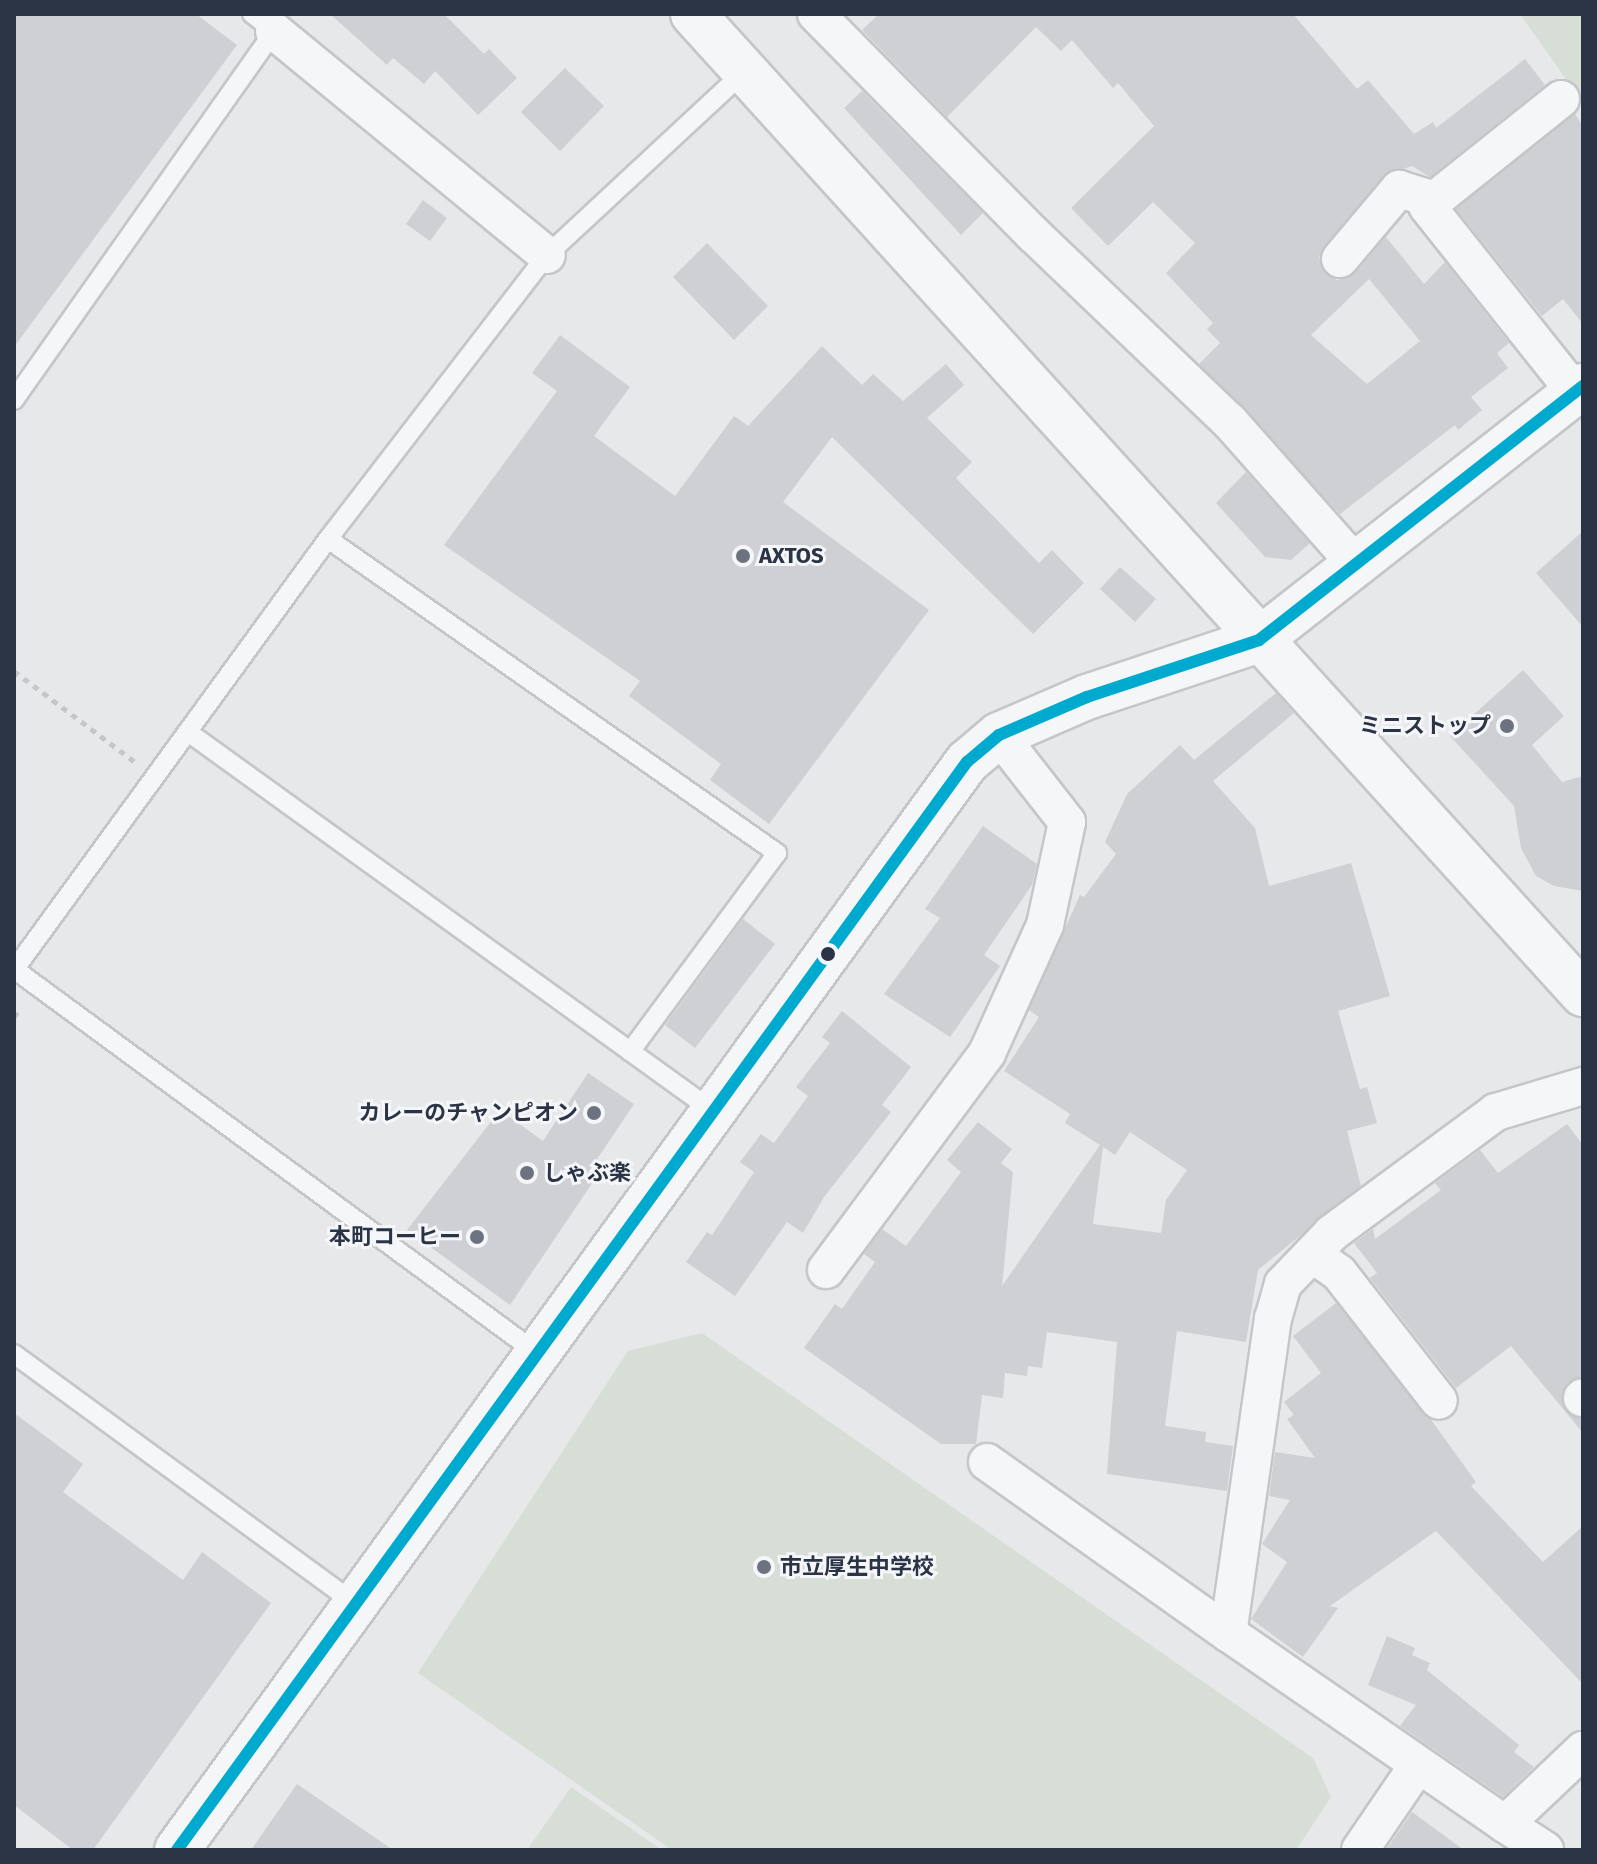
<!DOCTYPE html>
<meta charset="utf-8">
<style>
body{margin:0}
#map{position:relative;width:1597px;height:1864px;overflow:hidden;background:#e6e8ea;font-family:"Fira Sans","Noto Sans JP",sans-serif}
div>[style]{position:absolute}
.green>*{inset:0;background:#d6ded6}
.building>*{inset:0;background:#ced0d3}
.path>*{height:5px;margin-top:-2.5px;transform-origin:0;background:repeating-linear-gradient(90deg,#c5c6ca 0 6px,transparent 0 12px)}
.roads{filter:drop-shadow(2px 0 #c4c6c8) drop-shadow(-2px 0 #c4c6c8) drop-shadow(0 2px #c4c6c8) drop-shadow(0 -2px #c4c6c8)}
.service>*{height:18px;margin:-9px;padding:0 9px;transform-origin:9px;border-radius:9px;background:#f5f6f7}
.minor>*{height:36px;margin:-18px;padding:0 18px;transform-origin:18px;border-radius:18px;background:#f5f6f7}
.tertiary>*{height:44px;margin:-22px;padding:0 22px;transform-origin:22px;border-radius:22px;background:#f5f6f7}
.bus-1>*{height:12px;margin:-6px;padding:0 6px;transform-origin:6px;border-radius:6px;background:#00a9ce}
.dots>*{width:22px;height:22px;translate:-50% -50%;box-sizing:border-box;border:4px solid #f4f6f9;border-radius:50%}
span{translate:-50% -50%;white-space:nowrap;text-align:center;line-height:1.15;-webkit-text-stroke:6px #f4f6f9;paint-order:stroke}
.poi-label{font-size:22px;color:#2b3445;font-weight:700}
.left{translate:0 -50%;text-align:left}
.right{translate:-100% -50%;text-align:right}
.frame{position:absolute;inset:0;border:16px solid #2b3445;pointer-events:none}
</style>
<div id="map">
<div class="green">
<div style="clip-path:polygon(1520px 14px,1583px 14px,1583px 103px)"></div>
<div style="clip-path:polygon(702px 1333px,1313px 1758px,1331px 1797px,1296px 1850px,672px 1850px,418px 1673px,628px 1351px)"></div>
<div style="clip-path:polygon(571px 1787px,662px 1850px,527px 1850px)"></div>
</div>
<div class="building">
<div style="clip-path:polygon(14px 14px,196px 14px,237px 45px,14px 347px)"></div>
<div style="clip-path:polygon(330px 14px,444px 14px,484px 54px,489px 49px,517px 78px,478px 115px,435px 71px,424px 84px,393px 58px,387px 65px)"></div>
<div style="clip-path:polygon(evenodd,879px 14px,1293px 14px,1357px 89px,1368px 80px,1414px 134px,1433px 122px,1436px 128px,1525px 59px,1545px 85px,1430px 177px,1412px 166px,1384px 175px,1319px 256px,1326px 274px,1337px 280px,1355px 273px,1386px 237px,1424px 284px,1445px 262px,1509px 343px,1497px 353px,1508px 368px,1471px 397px,1482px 410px,1458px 430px,1455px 425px,1340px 514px,1199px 364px,1220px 343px,1207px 329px,1213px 323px,1166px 273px,1195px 243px,1153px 202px,1108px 246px,1071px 208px,1154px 126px,1118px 83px,1113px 88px,1072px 40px,1061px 51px,1036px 27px,947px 117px,862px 30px,879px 14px,1369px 279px,1420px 341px,1367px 384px,1311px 335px,1369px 279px)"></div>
<div style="clip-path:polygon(565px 68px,604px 106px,560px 151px,521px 112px)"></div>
<div style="clip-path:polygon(862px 91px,983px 213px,961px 235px,844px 108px)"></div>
<div style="clip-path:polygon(1575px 114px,1583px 126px,1583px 324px,1563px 299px,1542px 316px,1456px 209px)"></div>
<div style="clip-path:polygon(423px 200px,447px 218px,430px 241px,406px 224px)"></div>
<div style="clip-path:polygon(707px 243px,768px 306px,734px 340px,673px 277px)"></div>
<div style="clip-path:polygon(560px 335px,630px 387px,594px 436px,675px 496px,734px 416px,748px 426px,822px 346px,862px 385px,873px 374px,903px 401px,946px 364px,964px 385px,927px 418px,972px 462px,956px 478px,1039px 563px,1052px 550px,1084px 583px,1033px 634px,832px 437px,783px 502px,929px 610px,769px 824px,710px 780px,721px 764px,629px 696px,640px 681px,444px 545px,557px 391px,532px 373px)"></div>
<div style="clip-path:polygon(1246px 472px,1310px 543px,1291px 560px,1265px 557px,1216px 503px)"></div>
<div style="clip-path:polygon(1583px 531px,1583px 627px,1536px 573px)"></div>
<div style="clip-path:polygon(1120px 567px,1156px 599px,1135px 622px,1100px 589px)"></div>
<div style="clip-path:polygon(1523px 670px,1564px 716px,1532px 745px,1562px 782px,1583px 776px,1583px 891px,1554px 886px,1536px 876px,1521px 848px,1514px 806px,1450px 736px)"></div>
<div style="clip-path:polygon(evenodd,1276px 693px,1294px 713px,1213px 781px,1255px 828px,1269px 886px,1351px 863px,1390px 996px,1338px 1011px,1360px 1089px,1367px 1087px,1377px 1123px,1347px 1131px,1361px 1186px,1258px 1270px,1246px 1342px,1177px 1331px,1165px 1426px,1206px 1432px,1205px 1442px,1233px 1446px,1227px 1491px,1107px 1474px,1117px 1342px,1047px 1332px,1042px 1368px,1028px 1366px,1027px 1376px,1005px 1373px,1003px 1398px,982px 1395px,976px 1444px,941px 1444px,804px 1348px,835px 1304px,842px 1309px,875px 1262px,864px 1254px,882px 1229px,906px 1246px,961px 1172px,947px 1160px,978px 1122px,1012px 1149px,1001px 1163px,1013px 1172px,1002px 1286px,1100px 1145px,1065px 1123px,1070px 1114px,1004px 1071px,1039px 1017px,1029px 1010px,1067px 924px,1080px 895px,1084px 897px,1116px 854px,1105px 842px,1127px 794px,1180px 745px,1194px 760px,1276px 693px,1130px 1132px,1187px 1170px,1166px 1200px,1161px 1233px,1093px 1224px,1103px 1147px,1115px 1155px,1130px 1132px)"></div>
<div style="clip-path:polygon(983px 826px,1037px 864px,1032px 885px,984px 955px,1000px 966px,950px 1037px,884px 994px,940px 918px,925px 909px)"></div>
<div style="clip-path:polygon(743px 919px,775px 944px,695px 1048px,665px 1025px)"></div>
<div style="clip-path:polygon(842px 1011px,911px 1067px,882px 1105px,891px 1112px,824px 1197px,803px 1233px,787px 1222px,735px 1296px,686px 1262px,707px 1232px,712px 1235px,754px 1172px,740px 1162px,761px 1134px,774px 1143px,808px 1096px,796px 1087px,830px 1043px,822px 1037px)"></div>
<div style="clip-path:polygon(588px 1073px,634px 1104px,587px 1174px,595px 1179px,510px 1305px,407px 1230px,500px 1110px,543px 1141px)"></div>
<div style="clip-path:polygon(1567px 1124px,1583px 1145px,1583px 1377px,1567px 1383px,1562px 1403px,1568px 1413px,1583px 1418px,1583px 1433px,1511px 1346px,1456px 1388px,1370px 1278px,1377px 1273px,1354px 1243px,1373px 1229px,1375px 1239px,1441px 1190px,1435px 1183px,1480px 1150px,1498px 1173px)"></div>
<div style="clip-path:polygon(1336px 1303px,1432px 1421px,1476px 1482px,1471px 1486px,1543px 1562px,1583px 1526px,1583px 1684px,1436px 1531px,1330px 1606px,1338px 1608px,1303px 1657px,1251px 1619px,1287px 1562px,1262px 1544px,1290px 1500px,1269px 1496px,1275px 1452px,1315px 1458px,1287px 1419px,1294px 1415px,1284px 1402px,1321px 1373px,1293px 1336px)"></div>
<div style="clip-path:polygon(14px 1413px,83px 1464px,63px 1492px,183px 1580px,202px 1552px,271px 1603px,93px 1850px,73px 1850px,14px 1805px)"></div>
<div style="clip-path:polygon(1387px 1636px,1415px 1648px,1412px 1655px,1430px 1663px,1427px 1670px,1519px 1745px,1514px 1752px,1534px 1767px,1503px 1797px,1400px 1726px,1416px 1705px,1368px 1685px)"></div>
<div style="clip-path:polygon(297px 1784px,393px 1850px,251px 1850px)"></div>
<div style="clip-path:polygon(1412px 1812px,1464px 1850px,1386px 1850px)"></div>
</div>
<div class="path">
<div style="left:14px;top:671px;width:151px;rotate:36.9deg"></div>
<div style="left:14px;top:1017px;width:12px;rotate:-55deg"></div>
</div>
<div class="roads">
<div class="service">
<div style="left:14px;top:400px;width:451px;rotate:-54.8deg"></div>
<div style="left:274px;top:31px;width:28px;rotate:-142deg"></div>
<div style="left:328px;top:539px;width:548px;rotate:34.97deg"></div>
<div style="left:777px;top:853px;width:247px;rotate:126.5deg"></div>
<div style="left:188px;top:732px;width:648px;rotate:35.83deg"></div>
<div style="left:14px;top:969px;width:649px;rotate:36.29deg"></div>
<div style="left:14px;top:970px;width:533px;rotate:-53.93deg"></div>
<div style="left:328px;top:539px;width:359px;rotate:-52.4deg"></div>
<div style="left:547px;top:255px;width:269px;rotate:-42.9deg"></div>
<div style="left:14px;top:1354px;width:425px;rotate:36.2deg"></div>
</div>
<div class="minor">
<div style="left:816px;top:14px;width:309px;rotate:45.4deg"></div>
<div style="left:1033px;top:234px;width:272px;rotate:43.7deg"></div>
<div style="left:1230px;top:422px;width:187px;rotate:48.5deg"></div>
<div style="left:274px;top:31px;width:353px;rotate:39.4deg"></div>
<div style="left:1561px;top:99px;width:171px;rotate:141.4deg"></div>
<div style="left:1427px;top:206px;width:238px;rotate:51.5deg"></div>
<div style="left:1340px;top:259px;width:92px;rotate:-49.9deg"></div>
<div style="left:1399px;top:189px;width:38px;rotate:17deg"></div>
<div style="left:1583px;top:1086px;width:91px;rotate:163.4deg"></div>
<div style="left:1496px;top:1112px;width:204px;rotate:143.6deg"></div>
<div style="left:1332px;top:1233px;width:71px;rotate:133.9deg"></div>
<div style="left:1283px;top:1284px;width:35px;rotate:106deg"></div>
<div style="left:1273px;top:1318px;width:318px;rotate:98.1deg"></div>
<div style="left:1228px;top:1633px;width:336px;rotate:34.6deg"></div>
<div style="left:1505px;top:1824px;width:108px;rotate:-43.5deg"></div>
<div style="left:1312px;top:1254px;width:33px;rotate:35deg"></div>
<div style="left:1339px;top:1273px;width:162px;rotate:52deg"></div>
<div style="left:826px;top:1270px;width:270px;rotate:-53.4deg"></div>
<div style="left:987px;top:1053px;width:141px;rotate:-65.6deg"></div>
<div style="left:1045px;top:925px;width:105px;rotate:-77.9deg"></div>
<div style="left:1067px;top:822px;width:110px;rotate:-128deg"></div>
<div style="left:1582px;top:1398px;width:1px;rotate:-45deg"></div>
<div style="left:987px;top:1462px;width:296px;rotate:35.4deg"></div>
<div style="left:1505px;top:1824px;width:48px;rotate:33deg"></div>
<div style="left:1360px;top:1850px;width:103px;rotate:-55.7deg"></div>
</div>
<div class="tertiary">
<div style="left:693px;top:14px;width:1324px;rotate:47.76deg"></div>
<div style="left:177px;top:1850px;width:1345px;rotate:-54.02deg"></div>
<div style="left:967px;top:762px;width:42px;rotate:-40.2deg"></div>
<div style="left:999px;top:735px;width:96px;rotate:-23.4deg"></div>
<div style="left:1087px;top:697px;width:181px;rotate:-18.3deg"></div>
<div style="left:1259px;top:640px;width:412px;rotate:-38.1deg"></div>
</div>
</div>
<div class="bus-1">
<div style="left:177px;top:1850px;width:1345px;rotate:-54.02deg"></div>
<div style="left:967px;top:762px;width:42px;rotate:-40.2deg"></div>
<div style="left:999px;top:735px;width:96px;rotate:-23.4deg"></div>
<div style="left:1087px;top:697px;width:181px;rotate:-18.3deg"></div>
<div style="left:1259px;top:640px;width:412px;rotate:-38.1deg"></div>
</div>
<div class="dots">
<div style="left:743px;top:556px;background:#6c737f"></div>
<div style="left:1507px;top:726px;background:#6c737f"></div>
<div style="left:828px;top:954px;background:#2b3445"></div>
<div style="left:594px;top:1113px;background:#6c737f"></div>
<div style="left:527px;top:1173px;background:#6c737f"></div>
<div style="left:477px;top:1237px;background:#6c737f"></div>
<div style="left:764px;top:1567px;background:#6c737f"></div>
</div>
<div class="poi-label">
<span class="left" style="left:759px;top:556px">AXTOS</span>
<span class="right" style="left:1491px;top:726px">ミニストップ</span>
<span class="right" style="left:578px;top:1113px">カレーのチャンピオン</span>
<span class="left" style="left:543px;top:1173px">しゃぶ楽</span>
<span class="right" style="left:461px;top:1237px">本町コーヒー</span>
<span class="left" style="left:780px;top:1567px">市立厚生中学校</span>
</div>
<div class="frame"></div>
</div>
